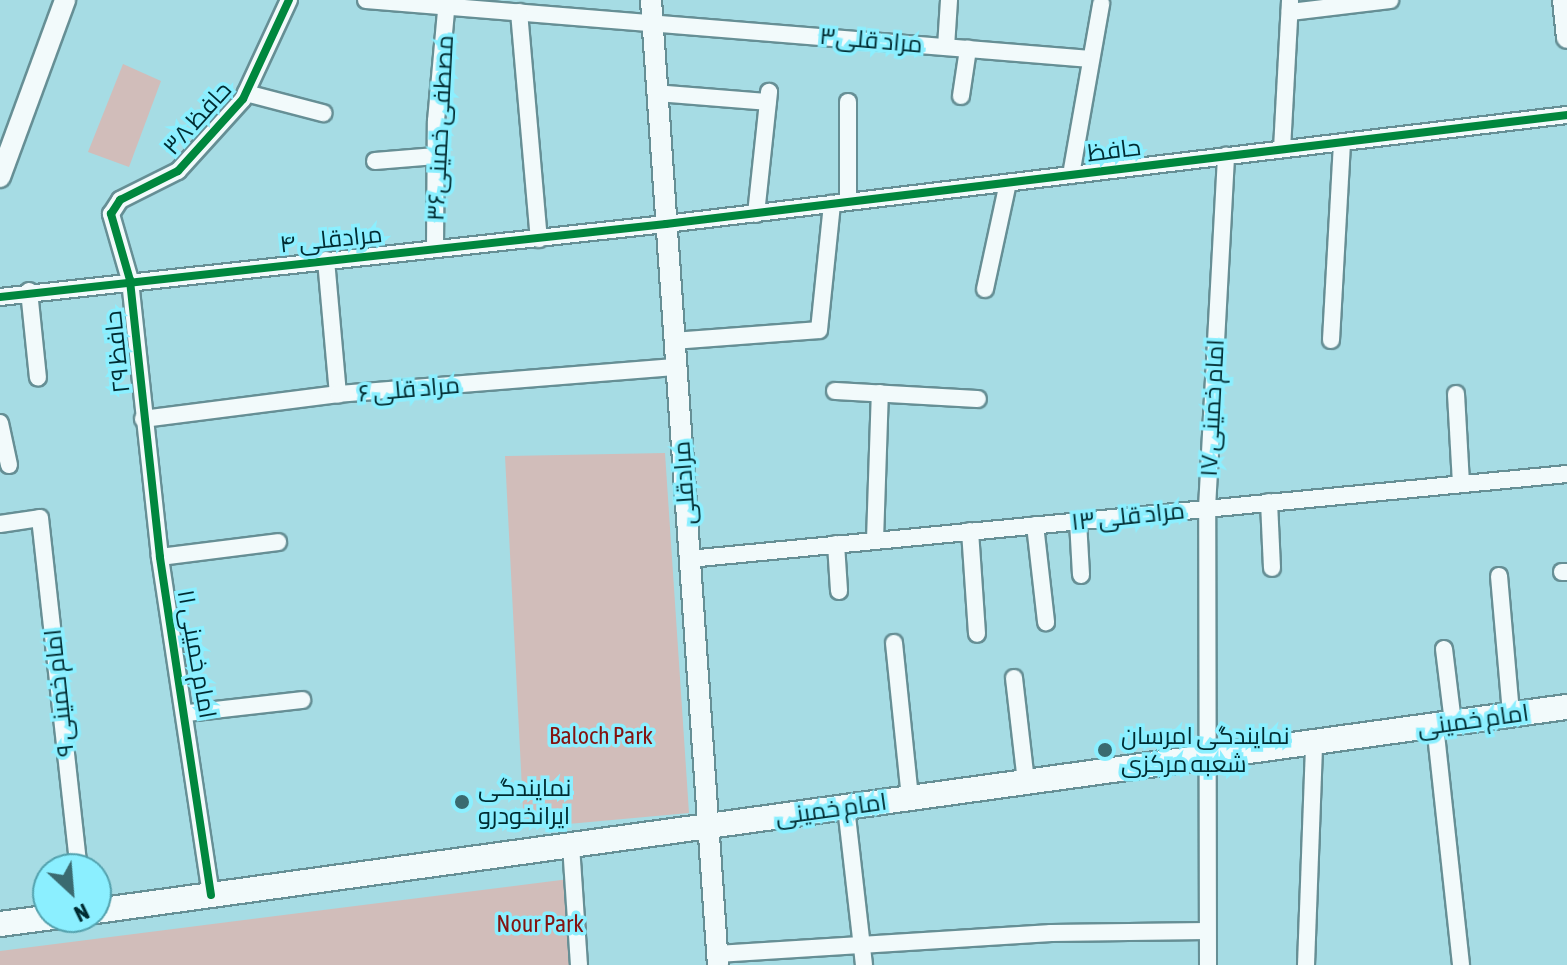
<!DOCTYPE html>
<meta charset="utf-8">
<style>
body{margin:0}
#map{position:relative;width:1567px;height:965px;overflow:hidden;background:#a6dce4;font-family:"Asap Condensed",Cairo,sans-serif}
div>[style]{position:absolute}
.green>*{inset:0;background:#d1bdba}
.roads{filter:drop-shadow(2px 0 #668f95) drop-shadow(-2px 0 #668f95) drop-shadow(0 2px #668f95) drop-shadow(0 -2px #668f95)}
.minor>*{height:16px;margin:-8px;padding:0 8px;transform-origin:8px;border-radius:8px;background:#f2fafb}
.tertiary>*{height:20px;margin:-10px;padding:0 10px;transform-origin:10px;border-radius:10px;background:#f2fafb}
.secondary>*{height:24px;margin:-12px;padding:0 12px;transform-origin:12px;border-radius:12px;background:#f2fafb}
.cycleway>*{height:8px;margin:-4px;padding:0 4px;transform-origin:4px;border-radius:4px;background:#00873e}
.dots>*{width:22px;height:22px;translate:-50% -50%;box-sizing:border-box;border:4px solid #8befff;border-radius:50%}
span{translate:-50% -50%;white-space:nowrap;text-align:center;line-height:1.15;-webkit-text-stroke:7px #8befff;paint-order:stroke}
.street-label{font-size:24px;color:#002c32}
.park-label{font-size:24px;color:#841310}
.poi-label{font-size:24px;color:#002c32}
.left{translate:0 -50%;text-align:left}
.north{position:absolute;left:32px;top:853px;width:80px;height:80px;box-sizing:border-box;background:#8befff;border:2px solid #53a1ad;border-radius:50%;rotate:154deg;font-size:22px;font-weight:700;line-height:32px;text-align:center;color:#002c32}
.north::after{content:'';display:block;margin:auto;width:28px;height:36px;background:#3a6a70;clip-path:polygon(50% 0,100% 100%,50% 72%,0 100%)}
</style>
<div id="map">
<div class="green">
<div style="clip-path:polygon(123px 64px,161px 81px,129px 167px,88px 152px)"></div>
<div style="clip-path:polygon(665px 453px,689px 813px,524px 828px,505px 456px)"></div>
<div style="clip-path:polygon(577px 878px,583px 965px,0 965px,0 951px)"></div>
</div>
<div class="roads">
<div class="minor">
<div style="left:366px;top:0;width:727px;rotate:4.65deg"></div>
<div style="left:519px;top:12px;width:228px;rotate:85deg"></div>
<div style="left:1290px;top:12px;width:101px;rotate:-6.8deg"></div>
<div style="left:946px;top:47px;width:47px;rotate:-86.3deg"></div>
<div style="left:246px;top:93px;width:80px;rotate:14.6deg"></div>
<div style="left:656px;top:93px;width:112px;rotate:4.6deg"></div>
<div style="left:961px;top:96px;width:48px;rotate:-81.5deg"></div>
<div style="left:1282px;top:149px;width:149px;rotate:-86.9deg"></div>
<div style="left:375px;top:161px;width:61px;rotate:-4.7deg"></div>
<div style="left:1071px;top:175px;width:174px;rotate:-80deg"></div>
<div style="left:848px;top:202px;width:100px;rotate:-90deg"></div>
<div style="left:756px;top:214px;width:123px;rotate:-83.9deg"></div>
<div style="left:435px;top:249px;width:128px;rotate:-89.6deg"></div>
<div style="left:436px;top:121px;width:121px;rotate:-84.8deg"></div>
<div style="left:326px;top:260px;width:135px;rotate:84.9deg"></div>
<div style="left:985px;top:289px;width:108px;rotate:-77.8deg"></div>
<div style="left:29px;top:291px;width:87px;rotate:84.1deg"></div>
<div style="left:0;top:297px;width:670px;rotate:-6.26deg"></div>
<div style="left:666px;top:224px;width:908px;rotate:-6.9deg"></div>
<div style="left:1331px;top:340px;width:198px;rotate:-86.8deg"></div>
<div style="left:674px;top:341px;width:145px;rotate:-4.3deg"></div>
<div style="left:819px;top:330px;width:127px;rotate:-84.1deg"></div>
<div style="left:835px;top:391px;width:143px;rotate:3.2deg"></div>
<div style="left:1456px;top:394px;width:90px;rotate:86.8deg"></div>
<div style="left:143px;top:419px;width:197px;rotate:-7.3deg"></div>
<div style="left:338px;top:394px;width:339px;rotate:-4.6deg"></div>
<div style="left:0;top:423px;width:43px;rotate:77.9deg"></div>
<div style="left:1269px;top:502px;width:66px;rotate:87.4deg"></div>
<div style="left:1078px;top:521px;width:54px;rotate:86.8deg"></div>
<div style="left:0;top:524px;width:40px;rotate:-8.5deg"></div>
<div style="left:40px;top:518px;width:353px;rotate:83.7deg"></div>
<div style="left:1035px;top:525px;width:98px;rotate:83.5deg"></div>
<div style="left:970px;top:531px;width:103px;rotate:86.1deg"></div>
<div style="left:875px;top:540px;width:147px;rotate:-88.1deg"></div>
<div style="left:836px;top:544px;width:47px;rotate:86.3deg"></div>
<div style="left:160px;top:557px;width:119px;rotate:-7.2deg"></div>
<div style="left:689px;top:559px;width:882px;rotate:-5.53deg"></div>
<div style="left:1562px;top:572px;width:5px"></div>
<div style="left:1499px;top:576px;width:139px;rotate:85deg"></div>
<div style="left:894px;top:643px;width:156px;rotate:84.1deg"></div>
<div style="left:1444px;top:649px;width:74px;rotate:83deg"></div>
<div style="left:1014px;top:678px;width:105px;rotate:83.4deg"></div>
<div style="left:188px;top:713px;width:115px;rotate:-6.5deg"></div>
<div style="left:1435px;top:725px;width:241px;rotate:83.8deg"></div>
<div style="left:846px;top:807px;width:159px;rotate:83.5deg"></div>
<div style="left:571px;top:845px;width:120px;rotate:86.2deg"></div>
<div style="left:211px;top:895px;width:342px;rotate:-98.6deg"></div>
<div style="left:160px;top:557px;width:279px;rotate:-96.2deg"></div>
<div style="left:130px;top:280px;width:69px;rotate:-106.1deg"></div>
<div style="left:111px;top:214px;width:17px;rotate:-57deg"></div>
<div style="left:120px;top:200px;width:65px;rotate:-26.6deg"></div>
<div style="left:178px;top:171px;width:97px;rotate:-47.9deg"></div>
<div style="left:243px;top:99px;width:109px;rotate:-65.1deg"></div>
<div style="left:717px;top:954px;width:335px;rotate:-3.6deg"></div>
<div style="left:1051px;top:933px;width:156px;rotate:-0.7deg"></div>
<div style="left:1208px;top:965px;width:457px;rotate:-90.1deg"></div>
<div style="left:1207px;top:508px;width:353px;rotate:-86.9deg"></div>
<div style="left:1306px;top:965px;width:223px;rotate:-87.9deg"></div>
</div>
<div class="tertiary">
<div style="left:651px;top:0;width:967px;rotate:86.03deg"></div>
<div style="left:1563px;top:0;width:38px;rotate:84deg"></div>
<div style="left:0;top:177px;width:189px;rotate:-69.8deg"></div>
</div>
<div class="secondary">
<div style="left:96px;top:911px;width:1485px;rotate:-7.9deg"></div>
<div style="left:0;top:924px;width:53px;rotate:-7.5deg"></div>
</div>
</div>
<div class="cycleway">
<div style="left:0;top:297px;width:670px;rotate:-6.26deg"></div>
<div style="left:666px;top:224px;width:908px;rotate:-6.9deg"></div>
<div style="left:211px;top:895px;width:342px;rotate:-98.6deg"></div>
<div style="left:160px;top:557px;width:279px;rotate:-96.2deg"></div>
<div style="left:130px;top:280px;width:69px;rotate:-106.1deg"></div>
<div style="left:111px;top:214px;width:17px;rotate:-57deg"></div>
<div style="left:120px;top:200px;width:65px;rotate:-26.6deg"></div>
<div style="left:178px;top:171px;width:97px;rotate:-47.9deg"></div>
<div style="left:243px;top:99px;width:109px;rotate:-65.1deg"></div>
</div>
<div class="dots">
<div style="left:1105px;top:750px;background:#3a6a70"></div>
<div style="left:462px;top:802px;background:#3a6a70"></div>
</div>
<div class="street-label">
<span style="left:871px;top:40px;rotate:5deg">مراد قلی۳</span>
<span style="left:197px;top:118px;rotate:-48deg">حافظ ۳۸</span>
<span style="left:440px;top:128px;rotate:-87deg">مصطفی خمینی۳۶</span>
<span style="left:1114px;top:150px;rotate:-7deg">حافظ</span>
<span style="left:331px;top:239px;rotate:-6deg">مرادقلی ۴</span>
<span style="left:117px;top:352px;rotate:-96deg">حافظ ۲۹</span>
<span style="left:409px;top:389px;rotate:-5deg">مراد قلی ۶</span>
<span style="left:1212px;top:408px;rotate:-87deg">امام خمینی ۱۷</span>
<span style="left:684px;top:483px;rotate:-94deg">مرادقلی</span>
<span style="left:1128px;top:516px;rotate:-6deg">مراد قلی ۱۳</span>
<span style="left:197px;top:654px;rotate:80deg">امام خمینی ۱۱</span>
<span style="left:59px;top:693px;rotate:-96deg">امام خمینی ۹</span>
<span style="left:1473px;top:720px;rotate:-8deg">امام خمینی</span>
<span style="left:831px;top:809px;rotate:-8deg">امام خمینی</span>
</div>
<div class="park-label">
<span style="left:601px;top:736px">Baloch Park</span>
<span style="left:540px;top:924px">Nour Park</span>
</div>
<div class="poi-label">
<span class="left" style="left:1121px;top:750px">نمایندگی امرسان<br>شعبه مرکزی</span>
<span class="left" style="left:478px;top:802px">نمایندگی<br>ایرانخودرو</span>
</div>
<div class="north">N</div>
</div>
